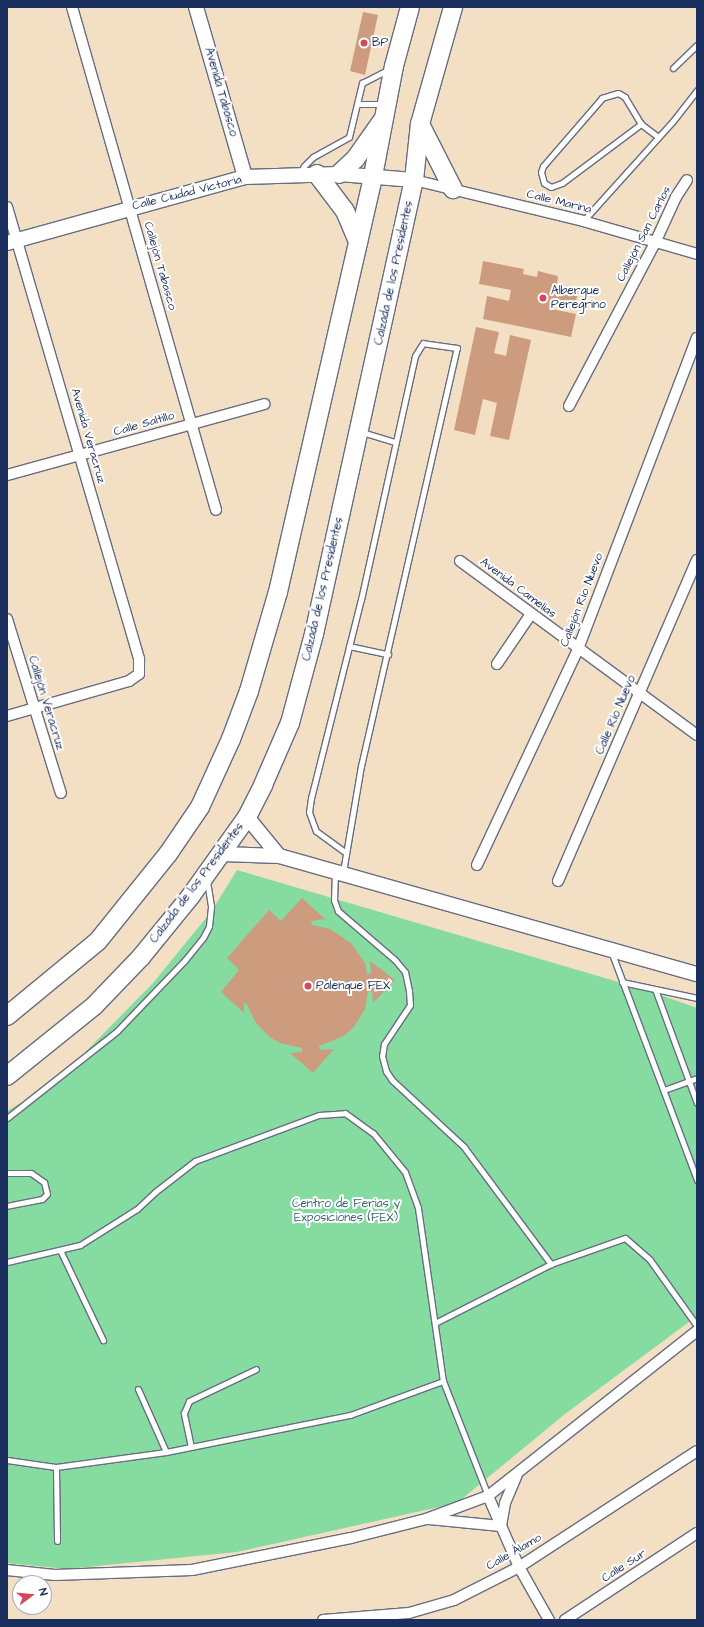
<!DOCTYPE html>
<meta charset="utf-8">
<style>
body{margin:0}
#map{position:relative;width:704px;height:1627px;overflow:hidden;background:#f3e0c4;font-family:"Architects Daughter",sans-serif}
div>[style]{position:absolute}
.green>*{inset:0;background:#86dca0}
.building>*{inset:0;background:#cd9b7e}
.roads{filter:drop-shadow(1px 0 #676d82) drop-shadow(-1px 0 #676d82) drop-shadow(0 1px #676d82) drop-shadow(0 -1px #676d82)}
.lane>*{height:5px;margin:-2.5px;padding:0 2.5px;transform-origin:2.5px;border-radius:2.5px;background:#fff}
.street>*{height:10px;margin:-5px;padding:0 5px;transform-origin:5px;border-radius:5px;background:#fff}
.secondary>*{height:14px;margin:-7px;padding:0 7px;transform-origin:7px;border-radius:7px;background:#fff}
.highway>*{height:18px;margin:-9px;padding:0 9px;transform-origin:9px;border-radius:9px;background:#fff}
.dots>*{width:11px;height:11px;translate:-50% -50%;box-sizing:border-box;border:2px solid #fff;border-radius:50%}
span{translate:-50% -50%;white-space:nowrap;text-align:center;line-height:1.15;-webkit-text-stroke:4px #fff;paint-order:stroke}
.poi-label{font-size:12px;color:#1b2f5e}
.left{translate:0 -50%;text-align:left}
.street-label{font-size:12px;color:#1b2f5e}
.park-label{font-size:12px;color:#3b6372}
.frame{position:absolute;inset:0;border:8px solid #1b2f5e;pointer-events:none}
.north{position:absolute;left:12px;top:1575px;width:40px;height:40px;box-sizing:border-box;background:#fff;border:1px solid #a4acbf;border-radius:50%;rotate:74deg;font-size:11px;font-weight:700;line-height:16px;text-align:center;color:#1b2f5e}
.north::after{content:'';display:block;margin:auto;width:14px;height:18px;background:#d1495b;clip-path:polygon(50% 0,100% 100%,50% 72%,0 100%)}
</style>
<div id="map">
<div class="green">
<div style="clip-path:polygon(237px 870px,649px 991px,697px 1008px,697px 1316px,565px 1414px,457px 1503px,237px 1552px,67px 1569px,7px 1563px,7px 1111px,56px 1082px,153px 983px,211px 912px)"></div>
</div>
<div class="building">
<div style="clip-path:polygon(363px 12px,378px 15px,365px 75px,350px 71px)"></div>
<div style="clip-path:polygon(483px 261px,524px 269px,523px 274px,537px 277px,538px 271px,558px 276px,557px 284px,579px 289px,575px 305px,554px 300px,552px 309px,576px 314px,571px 337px,483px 319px,487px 296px,509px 301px,511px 290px,479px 284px)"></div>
<div style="clip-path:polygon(476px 327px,499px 332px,494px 353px,506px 356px,510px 335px,531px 340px,509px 440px,490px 436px,497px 403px,483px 399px,475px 435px,454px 430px)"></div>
<div style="clip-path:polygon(302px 898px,325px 919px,311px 921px,312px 925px,330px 929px,351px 943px,365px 963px,367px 974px,371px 973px,370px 961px,395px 980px,373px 1003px,372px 991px,368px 992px,365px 1009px,354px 1027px,344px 1036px,319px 1046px,320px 1050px,334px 1049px,313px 1073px,290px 1053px,302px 1052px,302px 1048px,280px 1043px,271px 1038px,256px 1023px,246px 1003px,244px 1004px,244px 1013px,221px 992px,239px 970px,227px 958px,269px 910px,281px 921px)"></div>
</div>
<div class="roads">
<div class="lane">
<div style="left:673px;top:68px;width:33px;rotate:-44deg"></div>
<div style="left:358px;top:104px;width:25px"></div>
<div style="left:641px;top:124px;width:31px;rotate:-121deg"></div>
<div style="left:625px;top:97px;width:8px;rotate:-150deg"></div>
<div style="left:618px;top:93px;width:17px;rotate:163deg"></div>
<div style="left:602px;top:98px;width:90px;rotate:130.9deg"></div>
<div style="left:543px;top:166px;width:6px;rotate:108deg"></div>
<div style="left:541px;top:172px;width:11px;rotate:75deg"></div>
<div style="left:544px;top:183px;width:8px;rotate:30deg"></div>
<div style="left:551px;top:187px;width:12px;rotate:-20deg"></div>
<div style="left:562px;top:183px;width:99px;rotate:-36.8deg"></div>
<div style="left:641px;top:124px;width:21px;rotate:37deg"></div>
<div style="left:300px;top:173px;width:8px;rotate:-60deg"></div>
<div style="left:304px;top:166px;width:13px;rotate:-45deg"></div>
<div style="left:313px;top:157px;width:41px;rotate:-29.1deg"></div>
<div style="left:349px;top:137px;width:56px;rotate:-76.5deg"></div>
<div style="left:362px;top:83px;width:31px;rotate:-27deg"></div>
<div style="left:583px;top:221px;width:135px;rotate:-48deg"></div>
<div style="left:673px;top:121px;width:39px;rotate:-52deg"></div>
<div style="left:362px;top:432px;width:34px;rotate:17deg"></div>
<div style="left:349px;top:646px;width:40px;rotate:12deg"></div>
<div style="left:335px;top:872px;width:28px;rotate:92deg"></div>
<div style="left:334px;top:900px;width:12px;rotate:70deg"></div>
<div style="left:338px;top:911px;width:75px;rotate:40.7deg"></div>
<div style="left:395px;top:960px;width:16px;rotate:50deg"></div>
<div style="left:405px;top:972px;width:19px;rotate:78deg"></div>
<div style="left:409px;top:991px;width:14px;rotate:86deg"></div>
<div style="left:410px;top:1005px;width:47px;rotate:123.7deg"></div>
<div style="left:384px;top:1044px;width:12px;rotate:99deg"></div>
<div style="left:382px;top:1056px;width:16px;rotate:75deg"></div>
<div style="left:386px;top:1071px;width:11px;rotate:56deg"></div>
<div style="left:392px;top:1080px;width:98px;rotate:42.9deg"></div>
<div style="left:464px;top:1147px;width:146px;rotate:53.4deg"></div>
<div style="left:343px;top:872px;width:108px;rotate:-80.4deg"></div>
<div style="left:361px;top:766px;width:429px;rotate:-77.1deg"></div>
<div style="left:457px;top:348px;width:34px;rotate:-172deg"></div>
<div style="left:423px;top:343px;width:15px;rotate:122deg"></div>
<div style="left:415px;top:356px;width:249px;rotate:102.5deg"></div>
<div style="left:361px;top:599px;width:205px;rotate:104.1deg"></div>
<div style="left:311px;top:798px;width:14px;rotate:98deg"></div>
<div style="left:309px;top:812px;width:20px;rotate:70deg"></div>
<div style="left:316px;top:831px;width:36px;rotate:36deg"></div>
<div style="left:611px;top:951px;width:245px;rotate:69.4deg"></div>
<div style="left:622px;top:982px;width:77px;rotate:12deg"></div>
<div style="left:655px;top:989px;width:121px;rotate:69.8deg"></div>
<div style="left:664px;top:1090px;width:35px;rotate:-20deg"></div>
<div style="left:7px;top:1118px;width:140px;rotate:-38.3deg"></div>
<div style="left:117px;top:1031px;width:98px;rotate:-46.2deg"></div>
<div style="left:185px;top:960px;width:28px;rotate:-51deg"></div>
<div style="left:203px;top:938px;width:13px;rotate:-63deg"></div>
<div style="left:209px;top:926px;width:20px;rotate:-84deg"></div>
<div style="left:211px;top:906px;width:24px;rotate:-99deg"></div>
<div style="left:7px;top:1173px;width:24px"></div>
<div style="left:31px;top:1173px;width:16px;rotate:35deg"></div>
<div style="left:44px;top:1182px;width:12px;rotate:76deg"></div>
<div style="left:47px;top:1194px;width:7px;rotate:135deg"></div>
<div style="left:42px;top:1199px;width:36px;rotate:169deg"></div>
<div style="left:60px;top:1250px;width:100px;rotate:64.5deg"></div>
<div style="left:7px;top:1262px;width:75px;rotate:-13.1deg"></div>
<div style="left:80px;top:1245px;width:67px;rotate:-32.3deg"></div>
<div style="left:137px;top:1209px;width:25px;rotate:-43deg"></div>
<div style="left:155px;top:1192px;width:51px;rotate:-37.8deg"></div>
<div style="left:195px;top:1161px;width:132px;rotate:-20.4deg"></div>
<div style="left:319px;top:1115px;width:26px;rotate:-4deg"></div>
<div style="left:345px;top:1113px;width:34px;rotate:36deg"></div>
<div style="left:373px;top:1133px;width:50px;rotate:50.6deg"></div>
<div style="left:405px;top:1172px;width:38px;rotate:70deg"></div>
<div style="left:418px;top:1208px;width:175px;rotate:81.8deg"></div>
<div style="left:435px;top:1323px;width:130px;rotate:-27deg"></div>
<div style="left:551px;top:1264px;width:78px;rotate:-19.4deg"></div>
<div style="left:625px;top:1238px;width:33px;rotate:41deg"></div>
<div style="left:650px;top:1260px;width:81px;rotate:54.5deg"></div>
<div style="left:138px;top:1389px;width:69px;rotate:66deg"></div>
<div style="left:191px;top:1447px;width:35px;rotate:-102deg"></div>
<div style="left:184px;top:1413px;width:13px;rotate:-67deg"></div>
<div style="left:189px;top:1401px;width:74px;rotate:-25.5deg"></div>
<div style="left:7px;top:1460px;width:49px;rotate:8.1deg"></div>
<div style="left:56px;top:1467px;width:111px;rotate:-7.8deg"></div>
<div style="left:166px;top:1452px;width:188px;rotate:-11.4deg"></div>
<div style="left:350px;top:1415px;width:99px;rotate:-20.1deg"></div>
<div style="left:443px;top:1381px;width:123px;rotate:68.6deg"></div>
<div style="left:56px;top:1467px;width:74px;rotate:89.2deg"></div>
</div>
<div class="street">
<div style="left:72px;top:7px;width:523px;rotate:74.02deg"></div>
<div style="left:414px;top:180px;width:174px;rotate:13.6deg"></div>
<div style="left:583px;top:221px;width:119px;rotate:16.1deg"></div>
<div style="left:7px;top:207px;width:471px;rotate:73.7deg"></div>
<div style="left:139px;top:659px;width:15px;rotate:90deg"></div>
<div style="left:139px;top:674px;width:12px;rotate:145deg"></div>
<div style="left:129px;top:681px;width:127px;rotate:164deg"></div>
<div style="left:569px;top:406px;width:184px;rotate:-62.2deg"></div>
<div style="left:655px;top:243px;width:51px;rotate:-65.5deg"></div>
<div style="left:676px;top:197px;width:20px;rotate:-57deg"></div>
<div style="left:7px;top:475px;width:267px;rotate:-15.4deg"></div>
<div style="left:460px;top:561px;width:294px;rotate:36.3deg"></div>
<div style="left:7px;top:619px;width:182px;rotate:72.8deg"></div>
<div style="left:497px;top:664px;width:60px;rotate:-55.8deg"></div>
<div style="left:477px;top:865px;width:238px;rotate:-64.9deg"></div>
<div style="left:578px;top:649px;width:333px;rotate:-69.1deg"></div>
<div style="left:558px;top:881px;width:350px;rotate:-66.6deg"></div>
<div style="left:488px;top:1496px;width:77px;rotate:66.4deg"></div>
<div style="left:519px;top:1567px;width:61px;rotate:60.5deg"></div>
<div style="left:429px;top:1519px;width:72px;rotate:5.6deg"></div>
<div style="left:501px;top:1526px;width:23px;rotate:-80deg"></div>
<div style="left:505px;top:1503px;width:30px;rotate:-67deg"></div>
<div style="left:7px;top:1570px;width:48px;rotate:5.9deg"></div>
<div style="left:55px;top:1575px;width:137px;rotate:-2.1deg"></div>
<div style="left:192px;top:1570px;width:162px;rotate:-11.4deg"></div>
<div style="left:351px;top:1538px;width:77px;rotate:-14.2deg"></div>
<div style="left:426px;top:1519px;width:66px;rotate:-20.4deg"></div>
<div style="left:488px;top:1496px;width:266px;rotate:-38.3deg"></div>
<div style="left:323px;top:1620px;width:86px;rotate:-4.7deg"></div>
<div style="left:409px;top:1613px;width:47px;rotate:-16.1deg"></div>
<div style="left:454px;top:1600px;width:73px;rotate:-26.9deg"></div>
<div style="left:519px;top:1567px;width:212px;rotate:-33.1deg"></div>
<div style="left:565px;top:1620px;width:158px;rotate:-33.4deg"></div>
</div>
<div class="secondary">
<div style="left:196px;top:7px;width:177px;rotate:73.9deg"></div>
<div style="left:7px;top:243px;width:247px;rotate:-15.5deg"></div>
<div style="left:245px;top:177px;width:94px;rotate:-1.8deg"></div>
<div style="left:339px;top:174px;width:75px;rotate:4.6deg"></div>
<div style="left:247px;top:817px;width:50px;rotate:50.6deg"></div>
<div style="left:222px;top:854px;width:57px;rotate:2deg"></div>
<div style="left:279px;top:856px;width:434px;rotate:15.8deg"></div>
</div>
<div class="highway">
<div style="left:420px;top:124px;width:73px;rotate:63.1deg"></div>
<div style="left:317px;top:174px;width:46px;rotate:52.9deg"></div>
<div style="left:345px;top:211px;width:34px;rotate:67deg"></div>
<div style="left:339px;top:174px;width:23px;rotate:-43deg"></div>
<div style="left:356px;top:158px;width:45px;rotate:-54.9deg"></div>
<div style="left:7px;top:1016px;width:118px;rotate:-39.5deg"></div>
<div style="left:98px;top:941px;width:112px;rotate:-51.2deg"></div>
<div style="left:168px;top:854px;width:57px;rotate:-55.8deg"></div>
<div style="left:200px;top:807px;width:75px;rotate:-65.5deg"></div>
<div style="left:231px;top:739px;width:51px;rotate:-69.4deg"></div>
<div style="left:249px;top:691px;width:103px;rotate:-73.7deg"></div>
<div style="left:278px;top:592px;width:427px;rotate:-77.1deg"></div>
<div style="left:373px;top:176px;width:112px;rotate:-79.2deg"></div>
<div style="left:394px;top:66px;width:61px;rotate:-74.8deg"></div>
<div style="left:7px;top:1076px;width:112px;rotate:-38.8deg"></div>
<div style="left:94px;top:1006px;width:68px;rotate:-46.2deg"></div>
<div style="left:141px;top:957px;width:77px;rotate:-50.8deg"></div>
<div style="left:190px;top:897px;width:98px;rotate:-54.5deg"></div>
<div style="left:247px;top:817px;width:36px;rotate:-63deg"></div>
<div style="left:263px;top:785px;width:68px;rotate:-66.5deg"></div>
<div style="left:290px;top:723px;width:92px;rotate:-74.9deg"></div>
<div style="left:314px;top:634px;width:465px;rotate:-77.6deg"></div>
<div style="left:414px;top:180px;width:56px;rotate:-83.9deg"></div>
<div style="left:420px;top:124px;width:122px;rotate:-74.2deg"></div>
</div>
</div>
<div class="dots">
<div style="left:364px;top:43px;background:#d1495b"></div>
<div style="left:543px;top:298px;background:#d1495b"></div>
<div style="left:308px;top:986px;background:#d1495b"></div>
</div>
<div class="poi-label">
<span class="left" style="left:372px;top:43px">BP</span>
<span class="left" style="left:551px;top:298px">Albergue<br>Peregrino</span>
<span class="left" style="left:316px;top:986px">Palenque FEX</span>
</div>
<div class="street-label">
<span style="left:221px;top:92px;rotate:74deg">Avenida Tabasco</span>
<span style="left:187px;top:193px;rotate:-14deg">Calle Ciudad Victoria</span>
<span style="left:559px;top:202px;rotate:14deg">Calle Marina</span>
<span style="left:644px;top:234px;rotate:-63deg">Callejón San Carlos</span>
<span style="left:160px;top:266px;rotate:74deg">Callejón Tabasco</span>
<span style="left:394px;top:273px;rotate:-78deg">Calzada de los Presidentes</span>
<span style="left:144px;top:424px;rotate:-16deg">Calle Saltillo</span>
<span style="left:88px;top:436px;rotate:74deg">Avenida Veracruz</span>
<span style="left:518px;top:588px;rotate:37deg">Avenida Camelias</span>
<span style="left:323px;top:589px;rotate:-77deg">Calzada de los Presidentes</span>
<span style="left:582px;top:600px;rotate:-69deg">Callejón Río Nuevo</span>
<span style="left:46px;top:703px;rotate:73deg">Callejón Veracruz</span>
<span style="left:616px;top:715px;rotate:-67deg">Calle Río Nuevo</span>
<span style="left:197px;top:883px;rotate:-53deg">Calzada de los Presidentes</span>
<span style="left:514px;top:1552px;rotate:-30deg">Calle Álamo</span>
<span style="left:624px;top:1566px;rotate:-33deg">Calle Sur</span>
</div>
<div class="park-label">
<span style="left:346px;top:1211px">Centro de Ferias y<br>Exposiciones (FEX)</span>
</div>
<div class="frame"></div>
<div class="north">N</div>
</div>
